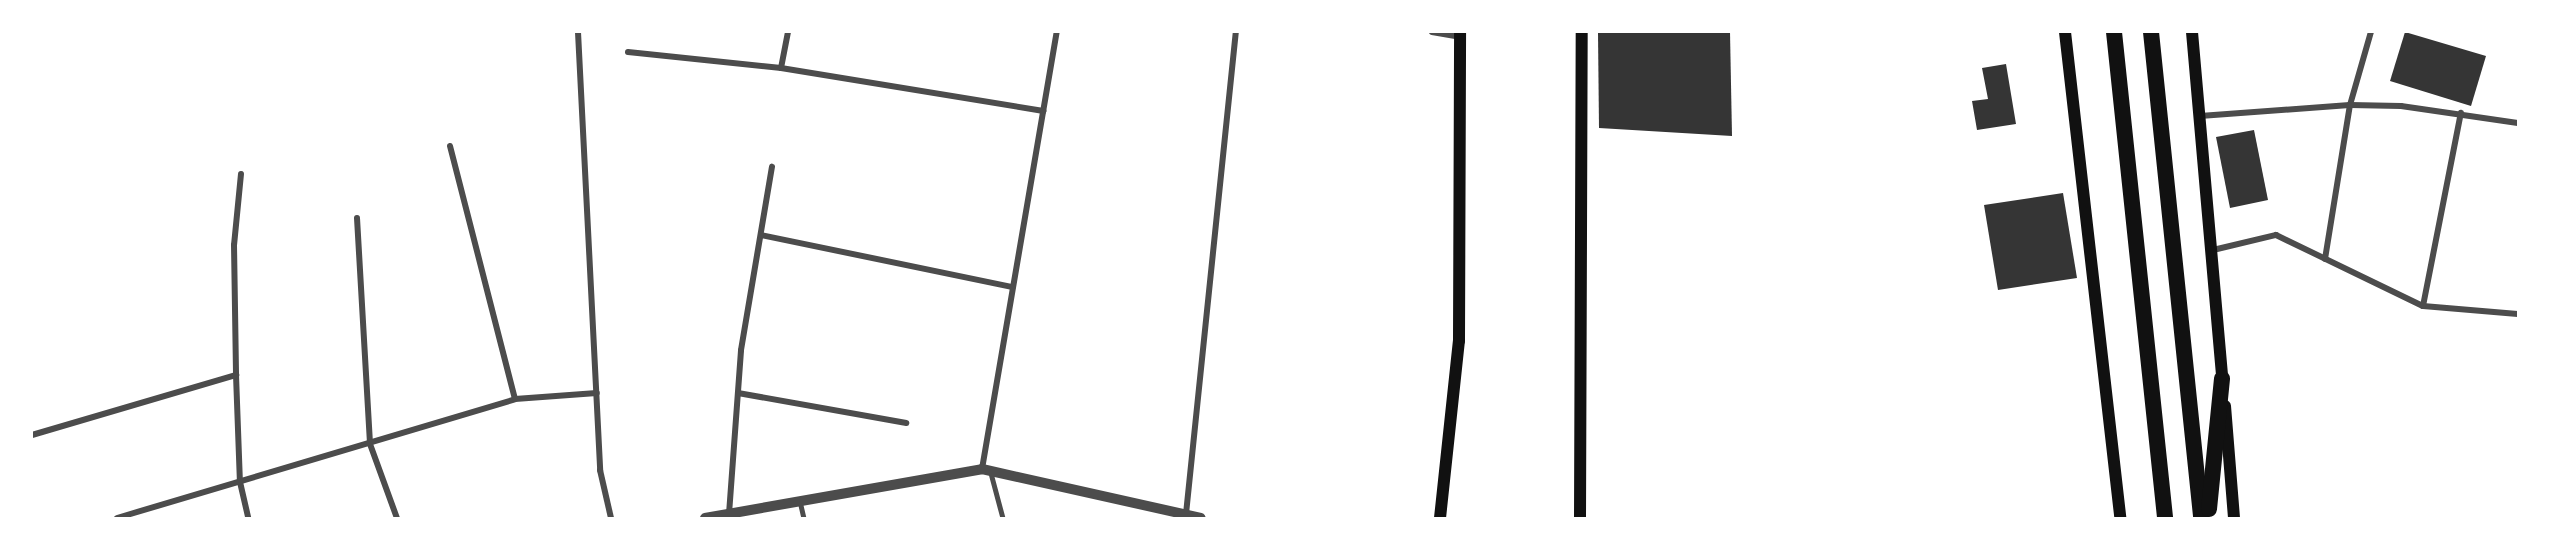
<!DOCTYPE html>
<style>
body{margin:0}
#map{position:relative;width:2550px;height:550px;overflow:hidden;background:#fff;font-family:Barlow,sans-serif}
div>[style]{position:absolute}
.building>*{inset:0;background:#353535}
.service>*{height:4.5px;margin:-2.25px;padding:0 2.25px;transform-origin:2.25px;border-radius:2.25px;background:#4c4c4c}
.minor>*{height:6px;margin:-3px;padding:0 3px;transform-origin:3px;border-radius:3px;background:#4c4c4c}
.tertiary>*{height:10px;margin:-5px;padding:0 5px;transform-origin:5px;border-radius:5px;background:#4c4c4c}
.secondary>*{height:12px;margin:-6px;padding:0 6px;transform-origin:6px;border-radius:6px;background:#111}
.trunk>*{height:16px;margin:-8px;padding:0 8px;transform-origin:8px;border-radius:8px;background:#111}
span{translate:-50% -50%;white-space:nowrap;text-align:center;line-height:1.15;-webkit-text-stroke:6px #fff;paint-order:stroke}
.frame{position:absolute;inset:0;border:33px solid #fff;pointer-events:none}
</style>
<div id="map">
<div class="building">
<div style="clip-path:polygon(1598px 32px,1730px 32px,1732px 136px,1599px 128px)"></div>
<div style="clip-path:polygon(2405px 32px,2486px 56px,2471px 106px,2390px 81px)"></div>
<div style="clip-path:polygon(2006px 64px,2016px 124px,1977px 130px,1972px 101px,1988px 99px,1982px 68px)"></div>
<div style="clip-path:polygon(2254px 130px,2268px 200px,2230px 208px,2216px 137px)"></div>
<div style="clip-path:polygon(2063px 193px,2077px 278px,1998px 290px,1984px 205px)"></div>
</div>
<div class="service">
<div style="left:991px;top:473px;width:47px;rotate:75.1deg"></div>
<div style="left:800px;top:501px;width:17px;rotate:77deg"></div>
</div>
<div class="minor">
<div style="left:578px;top:32px;width:439px;rotate:87.1deg"></div>
<div style="left:600px;top:470px;width:49px;rotate:77.1deg"></div>
<div style="left:1432px;top:32px;width:28px;rotate:10deg"></div>
<div style="left:628px;top:52px;width:154px;rotate:6deg"></div>
<div style="left:781px;top:68px;width:266px;rotate:9.3deg"></div>
<div style="left:781px;top:68px;width:37px;rotate:-79deg"></div>
<div style="left:2200px;top:116px;width:150px;rotate:-4.2deg"></div>
<div style="left:2350px;top:105px;width:51px;rotate:1.1deg"></div>
<div style="left:2401px;top:106px;width:118px;rotate:8.3deg"></div>
<div style="left:450px;top:146px;width:261px;rotate:75.6deg"></div>
<div style="left:241px;top:174px;width:71px;rotate:95.6deg"></div>
<div style="left:234px;top:245px;width:130px;rotate:89.1deg"></div>
<div style="left:236px;top:375px;width:107px;rotate:87.9deg"></div>
<div style="left:240px;top:482px;width:37px;rotate:77deg"></div>
<div style="left:357px;top:218px;width:226px;rotate:86.7deg"></div>
<div style="left:370px;top:444px;width:79px;rotate:70deg"></div>
<div style="left:761px;top:235px;width:257px;rotate:11.7deg"></div>
<div style="left:2213px;top:250px;width:65px;rotate:-13.4deg"></div>
<div style="left:2276px;top:235px;width:163px;rotate:25.8deg"></div>
<div style="left:2423px;top:306px;width:95px;rotate:4.8deg"></div>
<div style="left:2325px;top:259px;width:156px;rotate:-80.8deg"></div>
<div style="left:2350px;top:105px;width:76px;rotate:-74deg"></div>
<div style="left:2423px;top:306px;width:197px;rotate:-78.9deg"></div>
<div style="left:738px;top:393px;width:171px;rotate:10.1deg"></div>
<div style="left:32px;top:435px;width:213px;rotate:-16.4deg"></div>
<div style="left:982px;top:469px;width:443px;rotate:-80.3deg"></div>
<div style="left:729px;top:514px;width:164px;rotate:-85.8deg"></div>
<div style="left:741px;top:350px;width:186px;rotate:-80.4deg"></div>
<div style="left:1186px;top:514px;width:485px;rotate:-84.1deg"></div>
<div style="left:117px;top:518px;width:415px;rotate:-16.6deg"></div>
<div style="left:515px;top:399px;width:82px;rotate:-4.2deg"></div>
</div>
<div class="tertiary">
<div style="left:705px;top:518px;width:281px;rotate:-10deg"></div>
<div style="left:982px;top:469px;width:224px;rotate:12.6deg"></div>
</div>
<div class="secondary">
<div style="left:2065px;top:32px;width:489px;rotate:83.5deg"></div>
<div style="left:2192px;top:32px;width:355px;rotate:85deg"></div>
<div style="left:2225px;top:406px;width:112px;rotate:85.4deg"></div>
<div style="left:1440px;top:518px;width:178px;rotate:-83.9deg"></div>
<div style="left:1459px;top:341px;width:309px;rotate:-89.8deg"></div>
<div style="left:1580px;top:518px;width:486px;rotate:-89.8deg"></div>
</div>
<div class="trunk">
<div style="left:2114px;top:32px;width:489px;rotate:84deg"></div>
<div style="left:2151px;top:32px;width:489px;rotate:84.1deg"></div>
<div style="left:2209px;top:509px;width:131px;rotate:-84.3deg"></div>
</div>
<div class="frame"></div>
</div>
